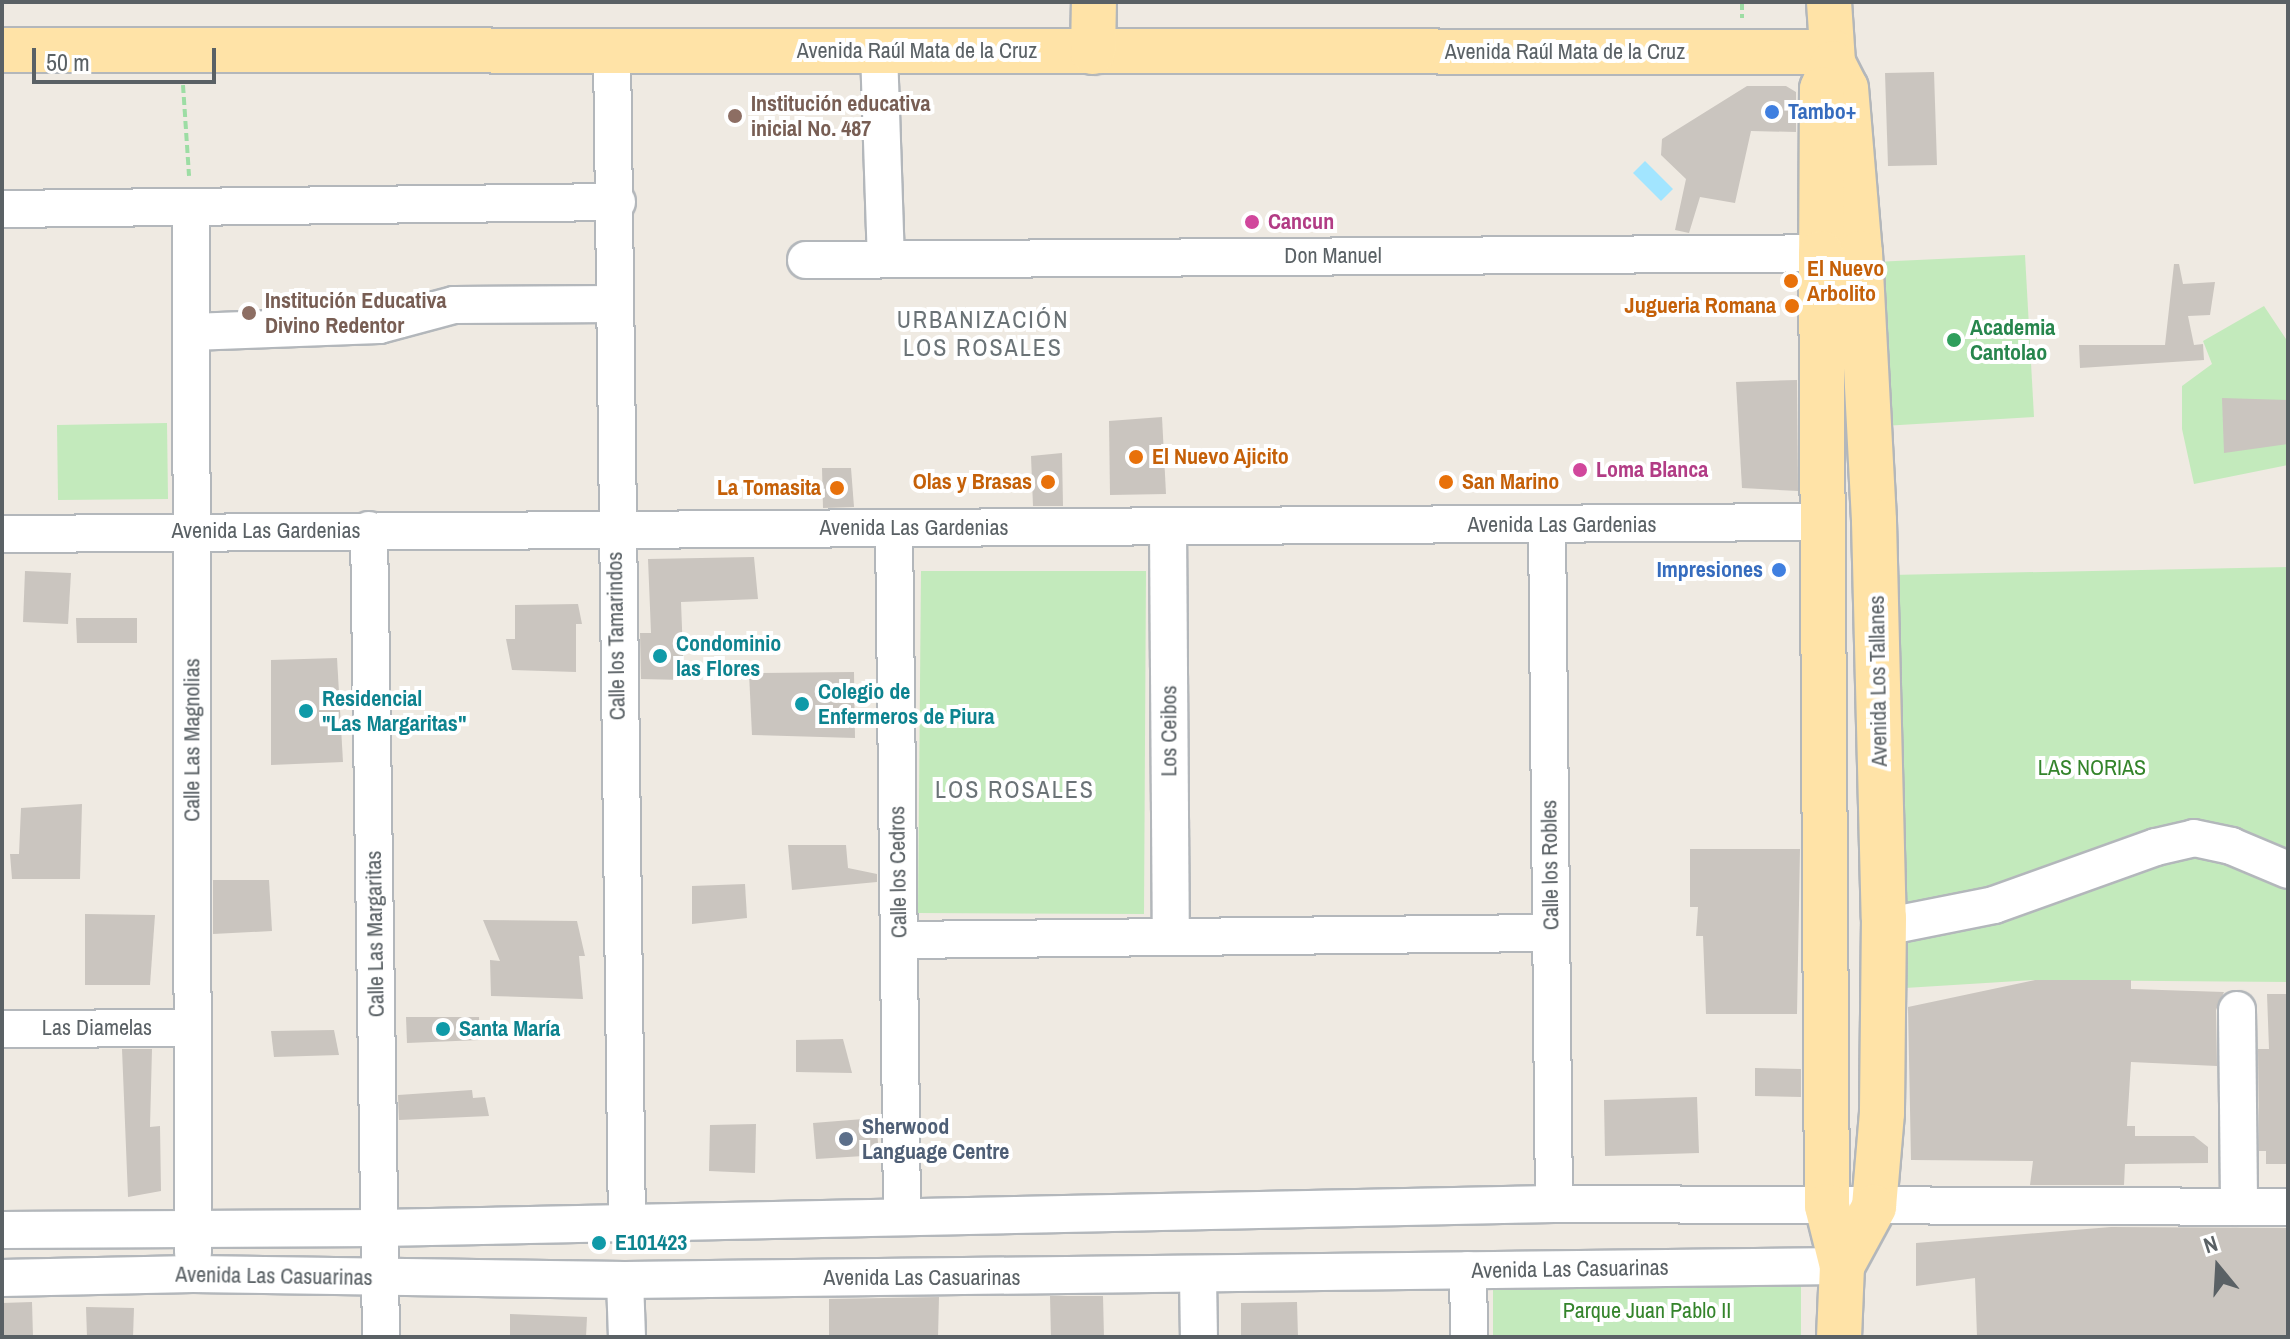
<!DOCTYPE html>
<meta charset="utf-8">
<style>
body{margin:0}
#map{position:relative;width:2290px;height:1339px;overflow:hidden;background:#efeae2;font-family:"Archivo Narrow",sans-serif}
div>[style]{position:absolute}
.green>*{inset:0;background:#c3eabc}
.water>*{inset:0;background:#a2e5ff}
.building>*{inset:0;background:#cac5bf}
.path>*{height:4px;margin-top:-2px;transform-origin:0;background:repeating-linear-gradient(90deg,#9ddda4 0 8px,transparent 0 12px)}
.roads{filter:drop-shadow(2px 0 #b3b7bb) drop-shadow(-2px 0 #b3b7bb) drop-shadow(0 2px #b3b7bb) drop-shadow(0 -2px #b3b7bb)}
.minor>*{height:36px;margin:-18px;padding:0 18px;transform-origin:18px;border-radius:18px;background:#fff}
.major>*{height:44px;margin:-22px;padding:0 22px;transform-origin:22px;border-radius:22px;background:#ffe3a7}
.dots>*{width:22px;height:22px;translate:-50% -50%;box-sizing:border-box;border:4px solid #fff;border-radius:50%}
span{translate:-50% -50%;white-space:nowrap;text-align:center;line-height:1.15;-webkit-text-stroke:8px #fff;paint-order:stroke}
.street-label{font-size:22px;color:#5a6165}
.education-label{font-size:22px;color:#785e54;font-weight:700}
.left{translate:0 -50%;text-align:left}
.shop-label{font-size:22px;color:#366cbe;font-weight:700}
.right{translate:-100% -50%;text-align:right}
.hotel-label{font-size:22px;color:#b23c85;font-weight:700}
.food-label{font-size:22px;color:#c56008;font-weight:700}
.leisure-label{font-size:22px;color:#27864d;font-weight:700}
.culture-label{font-size:22px;color:#0d838f;font-weight:700}
.park-label{font-size:22px;color:#34842b}
.service-label{font-size:22px;color:#4e5e75;font-weight:700}
.neighbourhood-label{font-size:24px;color:#6b7377;letter-spacing:2px}
.frame{position:absolute;inset:0;border:4px solid #5a6165;pointer-events:none}
.north{position:absolute;left:2178px;top:1227px;width:80px;height:80px;-webkit-text-stroke:6px #fff;paint-order:stroke;rotate:342deg;font-size:22px;font-weight:700;line-height:32px;text-align:center;color:#5a6165}
.north::after{content:'';display:block;margin:auto;width:28px;height:36px;background:#5a6165;clip-path:polygon(50% 0,100% 100%,50% 72%,0 100%)}
.scale{position:absolute;left:32px;top:48px;width:184px;height:36px;box-sizing:border-box;border:4px solid #5a6165;border-top:0;padding-left:10px;font-size:24px;line-height:28px;white-space:nowrap;color:#5a6165;-webkit-text-stroke:6px #fff;paint-order:stroke}
</style>
<div id="map">
<div class="green">
<div style="clip-path:polygon(2025px 255px,2034px 417px,1883px 426px,1874px 262px)"></div>
<div style="clip-path:polygon(2264px 306px,2288px 342px,2288px 465px,2194px 484px,2182px 429px,2182px 386px,2212px 364px,2203px 341px)"></div>
<div style="clip-path:polygon(167px 423px,168px 499px,58px 500px,57px 425px)"></div>
<div style="clip-path:polygon(2288px 567px,2288px 982px,2035px 980px,1905px 988px,1890px 575px)"></div>
<div style="clip-path:polygon(921px 571px,1146px 571px,1144px 914px,918px 913px)"></div>
<div style="clip-path:polygon(1801px 1283px,1801px 1337px,1493px 1337px,1493px 1284px)"></div>
</div>
<div class="water">
<div style="clip-path:polygon(1645px 161px,1673px 189px,1661px 201px,1633px 173px)"></div>
</div>
<div class="building">
<div style="clip-path:polygon(1934px 72px,1937px 165px,1888px 166px,1885px 73px)"></div>
<div style="clip-path:polygon(1747px 86px,1786px 86px,1796px 92px,1796px 132px,1751px 131px,1735px 203px,1700px 197px,1689px 233px,1675px 230px,1686px 179px,1661px 155px,1662px 139px)"></div>
<div style="clip-path:polygon(2174px 264px,2179px 264px,2183px 284px,2215px 282px,2210px 315px,2188px 316px,2194px 345px,2203px 344px,2204px 360px,2080px 368px,2079px 345px,2165px 345px)"></div>
<div style="clip-path:polygon(1797px 380px,1798px 491px,1742px 488px,1736px 382px)"></div>
<div style="clip-path:polygon(2222px 398px,2288px 400px,2288px 444px,2224px 453px)"></div>
<div style="clip-path:polygon(1162px 417px,1166px 494px,1110px 495px,1109px 421px)"></div>
<div style="clip-path:polygon(1062px 453px,1063px 506px,1033px 506px,1031px 456px)"></div>
<div style="clip-path:polygon(822px 468px,851px 468px,854px 507px,823px 508px)"></div>
<div style="clip-path:polygon(754px 557px,758px 599px,681px 602px,684px 680px,641px 679px,640px 633px,651px 633px,648px 559px)"></div>
<div style="clip-path:polygon(25px 571px,71px 573px,68px 624px,23px 622px)"></div>
<div style="clip-path:polygon(578px 604px,582px 624px,576px 624px,576px 672px,512px 670px,506px 639px,515px 639px,515px 605px)"></div>
<div style="clip-path:polygon(76px 618px,137px 618px,137px 643px,77px 643px)"></div>
<div style="clip-path:polygon(337px 658px,343px 762px,271px 765px,271px 660px)"></div>
<div style="clip-path:polygon(854px 672px,855px 738px,752px 735px,749px 673px)"></div>
<div style="clip-path:polygon(82px 804px,80px 879px,12px 879px,10px 854px,19px 854px,21px 808px)"></div>
<div style="clip-path:polygon(788px 845px,846px 845px,848px 868px,877px 874px,877px 882px,792px 890px)"></div>
<div style="clip-path:polygon(1690px 849px,1800px 849px,1797px 1014px,1706px 1014px,1703px 936px,1696px 936px,1698px 907px,1690px 907px)"></div>
<div style="clip-path:polygon(213px 880px,269px 880px,272px 931px,213px 934px)"></div>
<div style="clip-path:polygon(745px 884px,747px 918px,692px 924px,692px 886px)"></div>
<div style="clip-path:polygon(85px 914px,155px 915px,150px 985px,85px 985px)"></div>
<div style="clip-path:polygon(483px 920px,577px 921px,585px 956px,579px 956px,583px 999px,491px 996px,490px 960px,500px 961px)"></div>
<div style="clip-path:polygon(2035px 980px,2131px 980px,2131px 989px,2224px 992px,2216px 1010px,2217px 1066px,2131px 1062px,2127px 1126px,2135px 1126px,2135px 1136px,2194px 1136px,2208px 1147px,2208px 1163px,2125px 1164px,2124px 1185px,2030px 1185px,2033px 1161px,1911px 1160px,1908px 1007px)"></div>
<div style="clip-path:polygon(2267px 994px,2288px 994px,2288px 1164px,2266px 1164px,2266px 1151px,2259px 1151px,2258px 1049px,2269px 1049px)"></div>
<div style="clip-path:polygon(406px 1017px,479px 1017px,480px 1040px,407px 1043px)"></div>
<div style="clip-path:polygon(334px 1030px,339px 1055px,274px 1057px,271px 1031px)"></div>
<div style="clip-path:polygon(843px 1039px,852px 1073px,796px 1072px,796px 1040px)"></div>
<div style="clip-path:polygon(122px 1049px,152px 1049px,150px 1127px,160px 1126px,161px 1191px,128px 1197px)"></div>
<div style="clip-path:polygon(1755px 1068px,1801px 1069px,1801px 1097px,1755px 1096px)"></div>
<div style="clip-path:polygon(472px 1090px,473px 1098px,485px 1097px,489px 1116px,399px 1120px,398px 1095px)"></div>
<div style="clip-path:polygon(1697px 1097px,1699px 1153px,1605px 1156px,1604px 1100px)"></div>
<div style="clip-path:polygon(876px 1118px,879px 1155px,816px 1159px,813px 1123px)"></div>
<div style="clip-path:polygon(756px 1124px,755px 1173px,709px 1171px,710px 1125px)"></div>
<div style="clip-path:polygon(2111px 1227px,2288px 1228px,2288px 1337px,1977px 1337px,1975px 1278px,1916px 1286px,1916px 1243px)"></div>
<div style="clip-path:polygon(1050px 1296px,1103px 1296px,1104px 1337px,1051px 1337px)"></div>
<div style="clip-path:polygon(939px 1297px,938px 1337px,829px 1337px,829px 1299px)"></div>
<div style="clip-path:polygon(32px 1302px,33px 1337px,2px 1337px,2px 1303px)"></div>
<div style="clip-path:polygon(1297px 1302px,1298px 1337px,1241px 1337px,1241px 1303px)"></div>
<div style="clip-path:polygon(86px 1307px,134px 1308px,133px 1337px,87px 1337px)"></div>
<div style="clip-path:polygon(510px 1314px,587px 1317px,586px 1337px,510px 1337px)"></div>
</div>
<div class="path">
<div style="left:1742px;top:2px;width:16px;rotate:90deg"></div>
<div style="left:183px;top:85px;width:91px;rotate:86.2deg"></div>
</div>
<div class="roads">
<div class="minor">
<div style="left:612px;top:51px;width:1171px;rotate:89.27deg"></div>
<div style="left:879px;top:51px;width:208px;rotate:88.1deg"></div>
<div style="left:191px;top:207px;width:1045px;rotate:89.89deg"></div>
<div style="left:2px;top:209px;width:615px;rotate:-0.65deg"></div>
<div style="left:806px;top:260px;width:1042px;rotate:-0.38deg"></div>
<div style="left:191px;top:332px;width:188px;rotate:-2.1deg"></div>
<div style="left:379px;top:325px;width:78px;rotate:-14.9deg"></div>
<div style="left:454px;top:305px;width:160px;rotate:-0.4deg"></div>
<div style="left:1547px;top:525px;width:679px;rotate:89.41deg"></div>
<div style="left:1168px;top:527px;width:408px;rotate:89.6deg"></div>
<div style="left:894px;top:528px;width:688px;rotate:89.33deg"></div>
<div style="left:369px;top:530px;width:807px;rotate:89.15deg"></div>
<div style="left:2px;top:534px;width:1824px;rotate:-0.38deg"></div>
<div style="left:1884px;top:927px;width:112px;rotate:-11.3deg"></div>
<div style="left:1994px;top:905px;width:172px;rotate:-19.7deg"></div>
<div style="left:2156px;top:847px;width:39px;rotate:-13deg"></div>
<div style="left:2194px;top:838px;width:38px;rotate:12deg"></div>
<div style="left:2231px;top:846px;width:62px;rotate:22.8deg"></div>
<div style="left:899px;top:940px;width:652px;rotate:-0.62deg"></div>
<div style="left:2237px;top:1010px;width:197px;rotate:89.4deg"></div>
<div style="left:2px;top:1029px;width:190px;rotate:-0.3deg"></div>
<div style="left:2px;top:1230px;width:377px;rotate:-0.3deg"></div>
<div style="left:379px;top:1228px;width:1175px;rotate:-1.17deg"></div>
<div style="left:1554px;top:1204px;width:734px;rotate:0.23deg"></div>
<div style="left:1468px;top:1270px;width:67px;rotate:89.1deg"></div>
<div style="left:1198px;top:1276px;width:61px;rotate:89.1deg"></div>
<div style="left:2px;top:1278px;width:191px;rotate:-1.2deg"></div>
<div style="left:193px;top:1274px;width:432px;rotate:0.8deg"></div>
<div style="left:625px;top:1280px;width:1217px;rotate:-0.66deg"></div>
<div style="left:625px;top:1280px;width:57px;rotate:88deg"></div>
</div>
<div class="major">
<div style="left:1829px;top:2px;width:61px;rotate:86.2deg"></div>
<div style="left:1833px;top:63px;width:28px;rotate:63deg"></div>
<div style="left:1846px;top:88px;width:166px;rotate:85.2deg"></div>
<div style="left:1860px;top:253px;width:268px;rotate:87deg"></div>
<div style="left:1874px;top:521px;width:397px;rotate:88.6deg"></div>
<div style="left:1884px;top:918px;width:195px;rotate:90.6deg"></div>
<div style="left:1882px;top:1113px;width:94px;rotate:94.9deg"></div>
<div style="left:1874px;top:1207px;width:67px;rotate:118.5deg"></div>
<div style="left:2px;top:50px;width:1830px;rotate:0.06deg"></div>
<div style="left:1093px;top:52px;width:50px;rotate:-88.9deg"></div>
<div style="left:1833px;top:63px;width:28px;rotate:113deg"></div>
<div style="left:1822px;top:89px;width:164px;rotate:90.3deg"></div>
<div style="left:1821px;top:253px;width:953px;rotate:89.64deg"></div>
<div style="left:1827px;top:1206px;width:62px;rotate:76deg"></div>
<div style="left:1842px;top:1266px;width:71px;rotate:92.4deg"></div>
</div>
</div>
<div class="dots">
<div style="left:1772px;top:112px;background:#3f7fe0"></div>
<div style="left:735px;top:116px;background:#8d6e63"></div>
<div style="left:1252px;top:222px;background:#d1479c"></div>
<div style="left:1791px;top:281px;background:#e8710a"></div>
<div style="left:1792px;top:306px;background:#e8710a"></div>
<div style="left:249px;top:313px;background:#8d6e63"></div>
<div style="left:1954px;top:340px;background:#2e9e5b"></div>
<div style="left:1136px;top:457px;background:#e8710a"></div>
<div style="left:1580px;top:470px;background:#d1479c"></div>
<div style="left:1048px;top:482px;background:#e8710a"></div>
<div style="left:1446px;top:482px;background:#e8710a"></div>
<div style="left:837px;top:488px;background:#e8710a"></div>
<div style="left:1779px;top:570px;background:#3f7fe0"></div>
<div style="left:660px;top:656px;background:#0f9aa8"></div>
<div style="left:802px;top:704px;background:#0f9aa8"></div>
<div style="left:306px;top:711px;background:#0f9aa8"></div>
<div style="left:443px;top:1029px;background:#0f9aa8"></div>
<div style="left:846px;top:1139px;background:#5c6f8a"></div>
<div style="left:599px;top:1243px;background:#0f9aa8"></div>
</div>
<div class="street-label">
<span style="left:917px;top:51px">Avenida Raúl Mata de la Cruz</span>
<span style="left:1565px;top:52px">Avenida Raúl Mata de la Cruz</span>
<span style="left:1333px;top:256px">Don Manuel</span>
<span style="left:1562px;top:525px">Avenida Las Gardenias</span>
<span style="left:914px;top:528px">Avenida Las Gardenias</span>
<span style="left:266px;top:531px">Avenida Las Gardenias</span>
<span style="left:616px;top:636px;rotate:-91deg">Calle los Tamarindos</span>
<span style="left:1878px;top:681px;rotate:-91deg">Avenida Los Tallanes</span>
<span style="left:1169px;top:731px;rotate:-90deg">Los Ceibos</span>
<span style="left:192px;top:740px;rotate:-90deg">Calle Las Magnolias</span>
<span style="left:1550px;top:865px;rotate:-91deg">Calle los Robles</span>
<span style="left:898px;top:872px;rotate:-91deg">Calle los Cedros</span>
<span style="left:375px;top:934px;rotate:-91deg">Calle Las Margaritas</span>
<span style="left:97px;top:1028px">Las Diamelas</span>
<span style="left:1570px;top:1269px;rotate:-1deg">Avenida Las Casuarinas</span>
<span style="left:274px;top:1276px;rotate:1deg">Avenida Las Casuarinas</span>
<span style="left:922px;top:1278px">Avenida Las Casuarinas</span>
</div>
<div class="education-label">
<span class="left" style="left:751px;top:116px">Institución educativa<br>inicial No. 487</span>
<span class="left" style="left:265px;top:313px">Institución Educativa<br>Divino Redentor</span>
</div>
<div class="shop-label">
<span class="left" style="left:1788px;top:112px">Tambo+</span>
<span class="right" style="left:1763px;top:570px">Impresiones</span>
</div>
<div class="hotel-label">
<span class="left" style="left:1268px;top:222px">Cancun</span>
<span class="left" style="left:1596px;top:470px">Loma Blanca</span>
</div>
<div class="food-label">
<span class="left" style="left:1807px;top:281px">El Nuevo<br>Arbolito</span>
<span class="right" style="left:1776px;top:306px">Jugueria Romana</span>
<span class="left" style="left:1152px;top:457px">El Nuevo Ajicito</span>
<span class="right" style="left:1032px;top:482px">Olas y Brasas</span>
<span class="left" style="left:1462px;top:482px">San Marino</span>
<span class="right" style="left:821px;top:488px">La Tomasita</span>
</div>
<div class="leisure-label">
<span class="left" style="left:1970px;top:340px">Academia<br>Cantolao</span>
</div>
<div class="culture-label">
<span class="left" style="left:676px;top:656px">Condominio<br>las Flores</span>
<span class="left" style="left:818px;top:704px">Colegio de<br>Enfermeros de Piura</span>
<span class="left" style="left:322px;top:711px">Residencial<br>"Las Margaritas"</span>
<span class="left" style="left:459px;top:1029px">Santa María</span>
<span class="left" style="left:615px;top:1243px">E101423</span>
</div>
<div class="park-label">
<span style="left:2092px;top:768px">LAS NORIAS</span>
<span style="left:1647px;top:1311px">Parque Juan Pablo II</span>
</div>
<div class="service-label">
<span class="left" style="left:862px;top:1139px">Sherwood<br>Language Centre</span>
</div>
<div class="neighbourhood-label">
<span style="left:983px;top:334px">URBANIZACIÓN<br>LOS ROSALES</span>
<span style="left:1015px;top:790px">LOS ROSALES</span>
</div>
<div class="frame"></div>
<div class="north">N</div>
<div class="scale">50 m</div>
</div>
